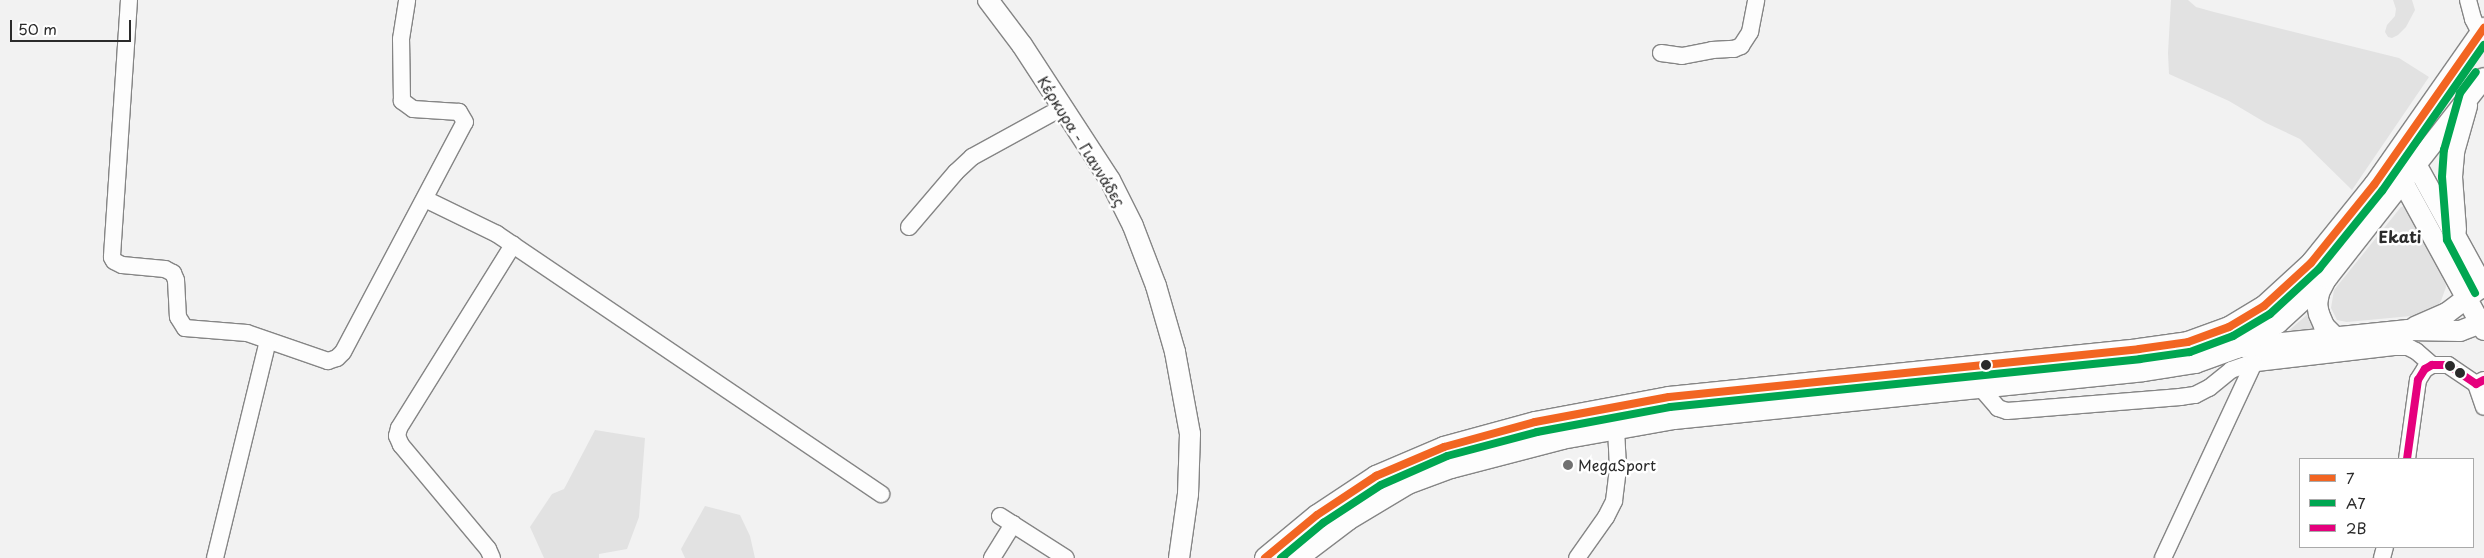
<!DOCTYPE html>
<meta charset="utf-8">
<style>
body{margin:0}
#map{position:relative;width:2484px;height:558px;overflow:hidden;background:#f2f2f2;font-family:"Playpen Sans",sans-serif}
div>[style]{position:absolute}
.green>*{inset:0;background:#e2e2e2}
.roads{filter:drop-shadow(1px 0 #858585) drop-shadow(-1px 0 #858585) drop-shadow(0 1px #858585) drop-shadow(0 -1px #858585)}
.minor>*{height:16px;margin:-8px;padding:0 8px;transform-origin:8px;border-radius:8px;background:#fdfdfd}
.major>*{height:20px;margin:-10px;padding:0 10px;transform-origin:10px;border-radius:10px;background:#fdfdfd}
.bus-1>*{height:8px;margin:-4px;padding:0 4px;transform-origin:4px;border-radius:4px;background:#f26522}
.bus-2>*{height:8px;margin:-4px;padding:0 4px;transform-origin:4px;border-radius:4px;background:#00a651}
.bus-3>*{height:8px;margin:-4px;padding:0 4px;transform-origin:4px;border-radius:4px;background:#e5007d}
.dots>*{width:14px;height:14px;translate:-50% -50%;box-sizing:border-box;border:2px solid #fff;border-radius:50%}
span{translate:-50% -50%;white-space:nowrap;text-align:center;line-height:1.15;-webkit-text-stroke:5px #fff;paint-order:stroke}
.street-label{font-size:15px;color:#2b2b2b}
.poi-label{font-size:15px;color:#2b2b2b}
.left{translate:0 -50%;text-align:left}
.neighbourhood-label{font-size:16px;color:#2b2b2b;font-weight:700}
.legend{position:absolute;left:2299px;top:458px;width:175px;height:90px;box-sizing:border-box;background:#fff;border:1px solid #aaa;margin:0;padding:6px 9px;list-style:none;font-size:15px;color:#2b2b2b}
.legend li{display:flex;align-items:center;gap:10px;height:25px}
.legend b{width:25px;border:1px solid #aaa}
.scale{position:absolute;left:10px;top:20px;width:121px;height:22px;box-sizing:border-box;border:2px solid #2b2b2b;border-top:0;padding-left:6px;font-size:15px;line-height:18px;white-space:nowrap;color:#2b2b2b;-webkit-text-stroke:4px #fff;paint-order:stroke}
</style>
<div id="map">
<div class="green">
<div style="clip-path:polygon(2171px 0,2188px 0,2196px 7px,2214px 12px,2399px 58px,2429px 77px,2352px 190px,2300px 139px,2266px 123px,2229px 101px,2169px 74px,2168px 53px)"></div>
<div style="clip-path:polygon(2393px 0,2412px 0,2415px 10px,2406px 27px,2398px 35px,2392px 38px,2388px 37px,2385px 32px,2387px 25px,2395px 16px,2396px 9px)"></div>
<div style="clip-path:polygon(2406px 206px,2445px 277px,2446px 287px,2441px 301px,2436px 308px,2422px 315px,2347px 322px,2337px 320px,2331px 308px,2334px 290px,2401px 207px)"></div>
<div style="clip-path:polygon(2309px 313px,2316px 329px,2314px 331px,2286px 333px)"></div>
<div style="clip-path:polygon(595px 430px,645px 438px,639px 517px,627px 549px,599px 554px,599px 558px,544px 558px,530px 527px,552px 494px,564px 489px)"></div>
<div style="clip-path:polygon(705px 506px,740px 515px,750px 536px,755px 558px,685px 558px,681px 549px)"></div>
</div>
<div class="roads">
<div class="minor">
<div style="left:129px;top:0;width:258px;rotate:93.8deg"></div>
<div style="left:112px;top:257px;width:4px;rotate:63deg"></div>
<div style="left:114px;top:261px;width:9px;rotate:27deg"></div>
<div style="left:122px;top:265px;width:43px;rotate:5.3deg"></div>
<div style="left:165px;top:269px;width:9px;rotate:27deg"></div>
<div style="left:173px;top:273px;width:8px;rotate:67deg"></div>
<div style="left:176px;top:280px;width:37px;rotate:87deg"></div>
<div style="left:178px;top:317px;width:13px;rotate:58deg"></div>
<div style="left:185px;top:328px;width:62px;rotate:4.6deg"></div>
<div style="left:247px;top:333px;width:86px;rotate:19.1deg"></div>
<div style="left:328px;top:361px;width:9px;rotate:-18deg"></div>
<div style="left:337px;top:358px;width:8px;rotate:-45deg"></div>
<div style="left:343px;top:352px;width:260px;rotate:-62.1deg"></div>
<div style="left:465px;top:122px;width:12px;rotate:-121deg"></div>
<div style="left:459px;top:112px;width:46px;rotate:-176.3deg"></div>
<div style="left:413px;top:109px;width:14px;rotate:-144deg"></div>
<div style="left:402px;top:101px;width:62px;rotate:-90.9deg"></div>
<div style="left:401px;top:39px;width:39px;rotate:-81deg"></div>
<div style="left:2468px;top:0;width:20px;rotate:75deg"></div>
<div style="left:2473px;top:19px;width:16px;rotate:63deg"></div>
<div style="left:1661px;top:53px;width:21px;rotate:8deg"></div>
<div style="left:1682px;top:56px;width:31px;rotate:-11deg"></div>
<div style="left:1712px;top:50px;width:22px;rotate:-3deg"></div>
<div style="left:1734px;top:49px;width:8px;rotate:-23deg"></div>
<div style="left:1741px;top:46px;width:17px;rotate:-57deg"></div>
<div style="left:1750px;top:32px;width:33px;rotate:-79deg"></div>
<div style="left:425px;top:199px;width:80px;rotate:25.9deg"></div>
<div style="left:497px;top:234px;width:464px;rotate:34.1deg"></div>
<div style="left:909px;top:227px;width:72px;rotate:-49.5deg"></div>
<div style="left:956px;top:172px;width:22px;rotate:-43deg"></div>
<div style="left:972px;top:157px;width:104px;rotate:-28.8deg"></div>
<div style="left:2476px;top:384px;width:24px;rotate:71deg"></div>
<div style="left:1980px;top:387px;width:28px;rotate:49deg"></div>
<div style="left:1998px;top:408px;width:9px;rotate:18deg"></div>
<div style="left:2007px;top:411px;width:174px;rotate:-4.6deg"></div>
<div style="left:2180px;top:397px;width:15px;rotate:-8deg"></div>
<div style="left:2195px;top:395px;width:16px;rotate:-27deg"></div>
<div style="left:2209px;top:388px;width:28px;rotate:-39deg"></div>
<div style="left:2231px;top:370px;width:18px;rotate:-19deg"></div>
<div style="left:2248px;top:364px;width:149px;rotate:-6.6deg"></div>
<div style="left:2396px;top:347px;width:12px"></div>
<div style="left:2408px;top:347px;width:9px;rotate:27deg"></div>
<div style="left:2416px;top:351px;width:21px;rotate:41deg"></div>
<div style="left:2407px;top:459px;width:80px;rotate:-82.1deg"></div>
<div style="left:2418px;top:380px;width:13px;rotate:-58deg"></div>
<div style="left:2425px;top:369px;width:8px;rotate:-30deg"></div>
<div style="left:2432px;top:365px;width:16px"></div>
<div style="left:2448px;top:365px;width:34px;rotate:34deg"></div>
<div style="left:2476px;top:384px;width:9px;rotate:-27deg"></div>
<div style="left:1000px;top:516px;width:78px;rotate:32.5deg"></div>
<div style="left:215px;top:558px;width:223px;rotate:-76.3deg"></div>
<div style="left:492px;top:558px;width:10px;rotate:-114deg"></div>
<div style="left:488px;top:549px;width:136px;rotate:-129.9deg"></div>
<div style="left:401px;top:445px;width:10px;rotate:-114deg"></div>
<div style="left:397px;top:436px;width:8px;rotate:-76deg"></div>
<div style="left:399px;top:428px;width:216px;rotate:-58.1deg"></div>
<div style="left:992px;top:558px;width:40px;rotate:-58deg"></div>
<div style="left:1577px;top:558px;width:50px;rotate:-54.7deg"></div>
<div style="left:1606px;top:517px;width:18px;rotate:-63deg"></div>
<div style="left:1614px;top:501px;width:33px;rotate:-83deg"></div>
<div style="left:1618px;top:468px;width:40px;rotate:-92.9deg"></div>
<div style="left:2163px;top:558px;width:215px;rotate:-65deg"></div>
<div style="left:2382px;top:558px;width:11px;rotate:-75deg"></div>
</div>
<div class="major">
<div style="left:988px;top:0;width:56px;rotate:52.9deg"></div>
<div style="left:1022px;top:45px;width:161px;rotate:56.9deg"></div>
<div style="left:1110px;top:180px;width:51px;rotate:63.4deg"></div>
<div style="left:1133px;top:226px;width:64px;rotate:69deg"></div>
<div style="left:1156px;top:286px;width:69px;rotate:73.9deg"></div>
<div style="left:1175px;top:352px;width:83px;rotate:79.6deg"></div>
<div style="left:1190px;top:434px;width:60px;rotate:91.9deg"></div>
<div style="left:1188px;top:494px;width:65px;rotate:98deg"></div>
<div style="left:2411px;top:155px;width:152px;rotate:61.2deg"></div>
<div style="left:2398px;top:173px;width:179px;rotate:61.3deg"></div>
<div style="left:2456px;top:230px;width:53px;rotate:-94.3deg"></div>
<div style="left:2452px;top:177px;width:25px;rotate:-85deg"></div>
<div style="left:2454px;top:152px;width:48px;rotate:-74.2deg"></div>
<div style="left:2325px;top:281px;width:13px;rotate:117deg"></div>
<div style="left:2319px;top:293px;width:11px;rotate:100deg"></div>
<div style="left:2317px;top:304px;width:10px;rotate:79deg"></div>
<div style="left:2319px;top:314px;width:13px;rotate:67deg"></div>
<div style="left:2324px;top:326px;width:18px;rotate:45deg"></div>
<div style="left:2415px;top:327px;width:35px;rotate:-24deg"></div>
<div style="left:2447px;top:313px;width:39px;rotate:-37deg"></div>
<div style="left:2243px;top:347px;width:166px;rotate:-5.9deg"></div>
<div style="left:2408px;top:330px;width:52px;rotate:1.1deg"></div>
<div style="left:2460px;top:331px;width:26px;rotate:-21deg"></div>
<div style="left:1265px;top:558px;width:67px;rotate:-39.6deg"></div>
<div style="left:1317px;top:515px;width:71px;rotate:-33.5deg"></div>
<div style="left:1376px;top:476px;width:74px;rotate:-23.1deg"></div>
<div style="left:1444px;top:447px;width:94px;rotate:-15.4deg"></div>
<div style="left:1535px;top:422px;width:136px;rotate:-10.6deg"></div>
<div style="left:1669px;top:397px;width:472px;rotate:-5.8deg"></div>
<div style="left:2139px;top:349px;width:49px;rotate:-8.1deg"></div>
<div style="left:2188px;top:342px;width:44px;rotate:-20.1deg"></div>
<div style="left:2229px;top:327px;width:41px;rotate:-31deg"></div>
<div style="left:2264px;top:306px;width:64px;rotate:-42.5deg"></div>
<div style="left:2311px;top:263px;width:100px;rotate:-51.1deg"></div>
<div style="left:2374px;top:185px;width:192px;rotate:-55deg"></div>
<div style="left:1298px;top:558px;width:63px;rotate:-37.2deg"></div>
<div style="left:1348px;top:520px;width:70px;rotate:-31deg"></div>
<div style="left:1408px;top:484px;width:46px;rotate:-20.4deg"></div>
<div style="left:1451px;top:468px;width:115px;rotate:-14.6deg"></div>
<div style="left:1562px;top:439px;width:114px;rotate:-10.1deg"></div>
<div style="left:1674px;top:419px;width:471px;rotate:-5.8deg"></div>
<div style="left:2143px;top:371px;width:53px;rotate:-8.7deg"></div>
<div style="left:2195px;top:363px;width:45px;rotate:-19.7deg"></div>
<div style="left:2237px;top:348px;width:48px;rotate:-31.4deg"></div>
<div style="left:2278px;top:323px;width:67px;rotate:-42.6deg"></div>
<div style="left:2327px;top:278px;width:254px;rotate:-51.9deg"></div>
</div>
</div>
<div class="bus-1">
<div style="left:1265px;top:558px;width:67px;rotate:-39.6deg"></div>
<div style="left:1317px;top:515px;width:71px;rotate:-33.5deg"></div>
<div style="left:1376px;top:476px;width:74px;rotate:-23.1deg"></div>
<div style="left:1444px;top:447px;width:94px;rotate:-15.4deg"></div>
<div style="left:1535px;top:422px;width:136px;rotate:-10.6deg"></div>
<div style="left:1669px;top:397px;width:472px;rotate:-5.8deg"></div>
<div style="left:2139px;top:349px;width:49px;rotate:-8.1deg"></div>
<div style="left:2188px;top:342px;width:44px;rotate:-20.1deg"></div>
<div style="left:2229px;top:327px;width:41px;rotate:-31deg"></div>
<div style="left:2264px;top:306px;width:64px;rotate:-42.5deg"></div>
<div style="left:2311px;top:263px;width:100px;rotate:-51.1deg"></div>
<div style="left:2374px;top:185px;width:192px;rotate:-55deg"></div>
</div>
<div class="bus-2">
<div style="left:2475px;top:293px;width:60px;rotate:-117.8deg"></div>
<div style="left:2447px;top:240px;width:63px;rotate:-94.5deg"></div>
<div style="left:2442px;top:177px;width:27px;rotate:-86deg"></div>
<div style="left:2444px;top:150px;width:59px;rotate:-74.3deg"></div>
<div style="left:2460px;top:93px;width:26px;rotate:-53deg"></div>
<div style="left:1281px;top:558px;width:55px;rotate:-39.8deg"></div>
<div style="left:1323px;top:523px;width:69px;rotate:-33.2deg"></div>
<div style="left:1381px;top:485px;width:72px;rotate:-23.7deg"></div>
<div style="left:1447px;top:456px;width:93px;rotate:-14.9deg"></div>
<div style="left:1537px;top:432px;width:135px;rotate:-10.6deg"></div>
<div style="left:1670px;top:407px;width:472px;rotate:-5.8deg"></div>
<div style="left:2140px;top:359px;width:50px;rotate:-8deg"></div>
<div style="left:2190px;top:352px;width:46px;rotate:-20.4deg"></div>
<div style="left:2233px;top:336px;width:43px;rotate:-30.7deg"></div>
<div style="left:2270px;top:314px;width:67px;rotate:-42.6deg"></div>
<div style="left:2319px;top:269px;width:100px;rotate:-51.1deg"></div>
<div style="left:2382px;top:191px;width:178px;rotate:-55.1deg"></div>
</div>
<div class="bus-3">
<div style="left:2407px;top:459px;width:80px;rotate:-82.1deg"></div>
<div style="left:2418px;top:380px;width:13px;rotate:-58deg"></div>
<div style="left:2425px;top:369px;width:8px;rotate:-30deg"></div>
<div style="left:2432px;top:365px;width:16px"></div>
<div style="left:2448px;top:365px;width:34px;rotate:34deg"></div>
<div style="left:2476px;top:384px;width:9px;rotate:-27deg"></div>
</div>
<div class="dots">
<div style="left:1986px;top:365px;background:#2b2b2b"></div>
<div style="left:2450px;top:366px;background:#2b2b2b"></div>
<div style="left:2460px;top:373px;background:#2b2b2b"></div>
<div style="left:1568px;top:465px;background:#717171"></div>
</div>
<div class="street-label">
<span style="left:1082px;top:141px;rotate:58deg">Κέρκυρα - Γιαννάδες</span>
</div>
<div class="poi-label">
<span class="left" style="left:1578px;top:465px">MegaSport</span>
</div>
<div class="neighbourhood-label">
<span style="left:2400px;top:236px">Ekati</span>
</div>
<ul class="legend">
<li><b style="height:6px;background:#f26522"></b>7</li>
<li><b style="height:6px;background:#00a651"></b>A7</li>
<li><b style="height:6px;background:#e5007d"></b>2B</li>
</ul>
<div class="scale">50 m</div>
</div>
